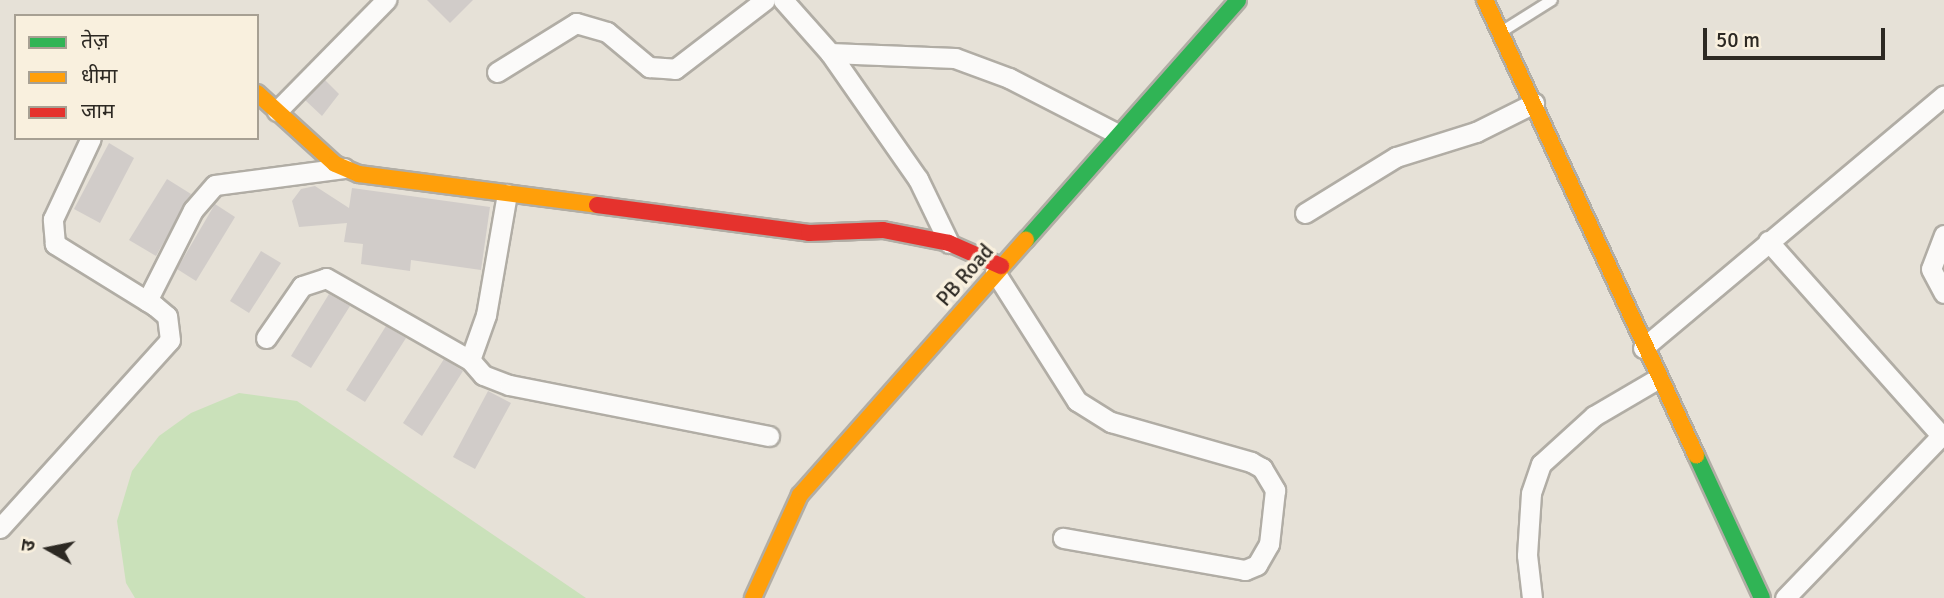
<!DOCTYPE html>
<meta charset="utf-8">
<style>
body{margin:0}
#map{position:relative;width:1944px;height:598px;overflow:hidden;background:#e6e1d7;font-family:Signika,"Noto Sans Devanagari",sans-serif}
div>[style]{position:absolute}
.green>*{inset:0;background:#cae1ba}
.building>*{inset:0;background:#d1ccc9}
.roads{filter:drop-shadow(2px 0 #b1ada5) drop-shadow(-2px 0 #b1ada5) drop-shadow(0 2px #b1ada5) drop-shadow(0 -2px #b1ada5)}
.lane>*{height:10px;margin:-5px;padding:0 5px;transform-origin:5px;border-radius:5px;background:#fbfaf9}
.street>*{height:19px;margin:-9.5px;padding:0 9.5px;transform-origin:9.5px;border-radius:9.5px;background:#fbfaf9}
.fast>*{height:16px;margin:-8px;padding:0 8px;transform-origin:8px;border-radius:8px;background:#30b455}
.slow>*{height:16px;margin:-8px;padding:0 8px;transform-origin:8px;border-radius:8px;background:#ff9f0a}
.jam>*{height:16px;margin:-8px;padding:0 8px;transform-origin:8px;border-radius:8px;background:#e5322d}
span{translate:-50% -50%;white-space:nowrap;text-align:center;line-height:1.15;-webkit-text-stroke:7px #f9f0de;paint-order:stroke}
.street-label{font-size:21px;color:#2d2923}
.legend{position:absolute;left:14px;top:14px;width:245px;height:126px;box-sizing:border-box;background:#f9f0de;border:2px solid #a7a093;margin:0;padding:9px 12px;list-style:none;font-size:21px;color:#2d2923}
.legend li{display:flex;align-items:center;gap:14px;height:35px}
.legend b{width:35px;border:2px solid #a7a093}
.north{position:absolute;left:14px;top:514px;width:70px;height:70px;-webkit-text-stroke:5px #f9f0de;paint-order:stroke;rotate:279deg;font-size:19px;font-weight:700;line-height:28px;text-align:center;color:#2d2923}
.north::after{content:'';display:block;margin:auto;width:24px;height:32px;background:#2d2923;clip-path:polygon(50% 0,100% 100%,50% 72%,0 100%)}
.scale{position:absolute;left:1703px;top:28px;width:182px;height:32px;box-sizing:border-box;border:4px solid #2d2923;border-top:0;padding-left:9px;font-size:21px;line-height:24px;white-space:nowrap;color:#2d2923;-webkit-text-stroke:5px #f9f0de;paint-order:stroke}
</style>
<div id="map">
<div class="green">
<div style="clip-path:polygon(239px 393px,297px 401px,586px 598px,135px 598px,126px 583px,117px 521px,132px 471px,159px 436px,191px 413px)"></div>
</div>
<div class="building">
<div style="clip-path:polygon(427px 0,473px 0,450px 23px)"></div>
<div style="clip-path:polygon(325px 80px,339px 94px,322px 116px,305px 100px)"></div>
<div style="clip-path:polygon(109px 143px,134px 158px,100px 223px,74px 209px)"></div>
<div style="clip-path:polygon(167px 179px,191px 194px,156px 256px,129px 240px)"></div>
<div style="clip-path:polygon(315px 186px,349px 208px,352px 188px,490px 207px,481px 270px,411px 260px,410px 271px,361px 264px,363px 244px,344px 242px,347px 223px,299px 227px,292px 201px,301px 189px)"></div>
<div style="clip-path:polygon(215px 204px,235px 217px,196px 281px,177px 269px)"></div>
<div style="clip-path:polygon(261px 251px,281px 263px,249px 313px,230px 301px)"></div>
<div style="clip-path:polygon(329px 294px,350px 306px,311px 368px,291px 356px)"></div>
<div style="clip-path:polygon(386px 326px,406px 338px,365px 402px,346px 390px)"></div>
<div style="clip-path:polygon(444px 359px,463px 371px,422px 436px,403px 423px)"></div>
<div style="clip-path:polygon(488px 391px,511px 403px,475px 469px,453px 457px)"></div>
</div>
<div class="roads">
<div class="lane">
<div style="left:1501px;top:32px;width:60px;rotate:-32.1deg"></div>
</div>
<div class="street">
<div style="left:783px;top:0;width:71px;rotate:48.4deg"></div>
<div style="left:830px;top:53px;width:154px;rotate:55.1deg"></div>
<div style="left:918px;top:179px;width:71px;rotate:64.2deg"></div>
<div style="left:830px;top:53px;width:125px;rotate:2.3deg"></div>
<div style="left:955px;top:58px;width:58px;rotate:20.3deg"></div>
<div style="left:1009px;top:78px;width:120px;rotate:27.2deg"></div>
<div style="left:497px;top:72px;width:93px;rotate:-31.8deg"></div>
<div style="left:576px;top:23px;width:32px;rotate:16deg"></div>
<div style="left:607px;top:32px;width:55px;rotate:39.8deg"></div>
<div style="left:649px;top:67px;width:26px;rotate:4deg"></div>
<div style="left:675px;top:69px;width:113px;rotate:-37.5deg"></div>
<div style="left:277px;top:111px;width:156px;rotate:-45.5deg"></div>
<div style="left:1305px;top:213px;width:107px;rotate:-31.6deg"></div>
<div style="left:1396px;top:157px;width:84px;rotate:-17.4deg"></div>
<div style="left:1476px;top:132px;width:65px;rotate:-26.6deg"></div>
<div style="left:1944px;top:235px;width:36px;rotate:111deg"></div>
<div style="left:1931px;top:269px;width:27px;rotate:62deg"></div>
<div style="left:1768px;top:241px;width:261px;rotate:48.3deg"></div>
<div style="left:995px;top:272px;width:153px;rotate:57.6deg"></div>
<div style="left:1077px;top:401px;width:40px;rotate:32deg"></div>
<div style="left:1111px;top:422px;width:146px;rotate:15.9deg"></div>
<div style="left:1251px;top:462px;width:13px;rotate:29deg"></div>
<div style="left:1262px;top:468px;width:26px;rotate:59deg"></div>
<div style="left:1275px;top:490px;width:54px;rotate:96.3deg"></div>
<div style="left:1269px;top:544px;width:24px;rotate:120deg"></div>
<div style="left:1257px;top:565px;width:13px;rotate:157deg"></div>
<div style="left:1245px;top:570px;width:185px;rotate:-170deg"></div>
<div style="left:147px;top:301px;width:102px;rotate:-63.2deg"></div>
<div style="left:193px;top:210px;width:33px;rotate:-49deg"></div>
<div style="left:215px;top:185px;width:130px;rotate:-7.5deg"></div>
<div style="left:266px;top:338px;width:63px;rotate:-55.3deg"></div>
<div style="left:302px;top:286px;width:25px;rotate:-18deg"></div>
<div style="left:326px;top:278px;width:166px;rotate:29.7deg"></div>
<div style="left:470px;top:360px;width:48px;rotate:-70.4deg"></div>
<div style="left:486px;top:315px;width:123px;rotate:-80.2deg"></div>
<div style="left:1643px;top:348px;width:393px;rotate:-40deg"></div>
<div style="left:470px;top:360px;width:20px;rotate:49deg"></div>
<div style="left:483px;top:375px;width:28px;rotate:21deg"></div>
<div style="left:509px;top:385px;width:265px;rotate:11.1deg"></div>
<div style="left:0;top:528px;width:253px;rotate:-47.9deg"></div>
<div style="left:170px;top:340px;width:24px;rotate:-97deg"></div>
<div style="left:167px;top:316px;width:16px;rotate:-140deg"></div>
<div style="left:155px;top:306px;width:118px;rotate:-148.2deg"></div>
<div style="left:55px;top:244px;width:25px;rotate:-95deg"></div>
<div style="left:53px;top:219px;width:89px;rotate:-64.9deg"></div>
<div style="left:1532px;top:598px;width:43px;rotate:-96.6deg"></div>
<div style="left:1527px;top:555px;width:62px;rotate:-86.3deg"></div>
<div style="left:1531px;top:493px;width:31px;rotate:-71deg"></div>
<div style="left:1541px;top:464px;width:72px;rotate:-42.2deg"></div>
<div style="left:1594px;top:416px;width:73px;rotate:-30.4deg"></div>
<div style="left:1785px;top:598px;width:229px;rotate:-46.1deg"></div>
</div>
<div class="fast">
<div style="left:1026px;top:240px;width:320px;rotate:-48.5deg"></div>
<div style="left:1696px;top:455px;width:157px;rotate:65.2deg"></div>
</div>
<div class="slow">
<div style="left:1485px;top:0;width:502px;rotate:65.12deg"></div>
<div style="left:257px;top:93px;width:105px;rotate:42.3deg"></div>
<div style="left:335px;top:164px;width:26px;rotate:23deg"></div>
<div style="left:359px;top:174px;width:240px;rotate:7.4deg"></div>
<div style="left:753px;top:598px;width:113px;rotate:-65.5deg"></div>
<div style="left:800px;top:495px;width:341px;rotate:-48.5deg"></div>
</div>
<div class="jam">
<div style="left:597px;top:205px;width:214px;rotate:7.5deg"></div>
<div style="left:809px;top:233px;width:74px;rotate:-2.3deg"></div>
<div style="left:883px;top:230px;width:67px;rotate:11.1deg"></div>
<div style="left:949px;top:243px;width:57px;rotate:23.9deg"></div>
</div>
</div>
<div class="street-label">
<span style="left:965px;top:275px;rotate:-49deg">PB Road</span>
</div>
<ul class="legend">
<li><b style="height:9px;background:#30b455"></b>तेज़</li>
<li><b style="height:9px;background:#ff9f0a"></b>धीमा</li>
<li><b style="height:9px;background:#e5322d"></b>जाम</li>
</ul>
<div class="north">उ</div>
<div class="scale">50 m</div>
</div>
